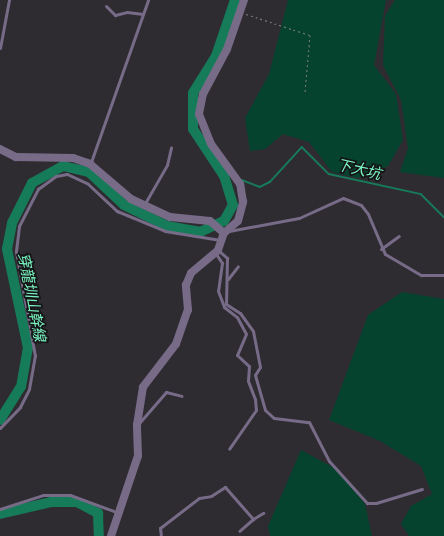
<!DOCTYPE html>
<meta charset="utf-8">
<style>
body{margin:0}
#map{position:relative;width:444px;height:536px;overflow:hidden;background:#2e2c31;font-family:Arial,"Noto Sans TC",sans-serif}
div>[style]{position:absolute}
.green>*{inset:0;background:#05432f}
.stream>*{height:1.5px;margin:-0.75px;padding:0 0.75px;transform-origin:0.75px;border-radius:0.75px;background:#167b59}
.river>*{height:10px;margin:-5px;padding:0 5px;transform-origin:5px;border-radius:5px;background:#167b59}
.path>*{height:1px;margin-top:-0.5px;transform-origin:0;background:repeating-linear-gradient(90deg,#7e7c81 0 2px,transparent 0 5px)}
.service>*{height:3px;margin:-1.5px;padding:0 1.5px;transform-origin:1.5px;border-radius:1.5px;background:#776b88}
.tertiary>*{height:8px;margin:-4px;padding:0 4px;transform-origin:4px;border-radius:4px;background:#776b88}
span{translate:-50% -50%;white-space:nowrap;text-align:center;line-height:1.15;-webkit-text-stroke:3.5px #161517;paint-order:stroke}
.water-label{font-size:15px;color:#79f4c2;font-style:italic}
</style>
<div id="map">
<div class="green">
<div style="clip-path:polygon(288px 0,386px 0,374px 65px,396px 94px,403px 140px,388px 166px,358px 178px,332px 172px,309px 142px,283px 134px,265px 149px,250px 151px,245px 118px,269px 74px)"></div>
<div style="clip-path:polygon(395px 0,444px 0,444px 178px,400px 172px,408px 148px,401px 100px,383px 65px,385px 16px)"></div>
<div style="clip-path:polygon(402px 292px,444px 299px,444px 536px,409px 536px,401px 524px,411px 506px,432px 494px,421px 466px,380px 441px,329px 420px,368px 315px)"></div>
<div style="clip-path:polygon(301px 450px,338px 470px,365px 504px,372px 536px,270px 536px,268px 526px)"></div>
</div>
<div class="stream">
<div style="left:219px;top:169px;width:10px;rotate:24deg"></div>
<div style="left:242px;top:180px;width:19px;rotate:21deg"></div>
<div style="left:260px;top:187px;width:11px;rotate:-27deg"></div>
<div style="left:270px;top:182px;width:47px;rotate:-47.6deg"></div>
<div style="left:302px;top:147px;width:38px;rotate:45deg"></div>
<div style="left:329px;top:174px;width:94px;rotate:12.3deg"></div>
<div style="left:421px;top:194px;width:33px;rotate:45deg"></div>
</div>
<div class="river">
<div style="left:0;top:420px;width:39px;rotate:-58deg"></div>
<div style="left:21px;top:387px;width:40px;rotate:-80deg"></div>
<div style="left:28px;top:348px;width:101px;rotate:-102deg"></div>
<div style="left:7px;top:249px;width:26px;rotate:-79deg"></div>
<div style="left:12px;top:223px;width:45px;rotate:-63.4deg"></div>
<div style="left:32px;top:183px;width:35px;rotate:-29deg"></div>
<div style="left:63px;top:166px;width:27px;rotate:13deg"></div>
<div style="left:89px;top:172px;width:48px;rotate:43.3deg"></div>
<div style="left:124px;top:205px;width:48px;rotate:26deg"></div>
<div style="left:167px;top:226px;width:34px;rotate:10deg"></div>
<div style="left:200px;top:232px;width:26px;rotate:-25deg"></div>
<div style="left:224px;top:221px;width:18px;rotate:-61deg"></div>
<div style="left:233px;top:205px;width:30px;rotate:-107deg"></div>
<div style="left:224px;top:176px;width:56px;rotate:-123.4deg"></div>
<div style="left:193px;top:129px;width:36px;rotate:-90deg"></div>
<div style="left:193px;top:93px;width:44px;rotate:-58.1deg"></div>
<div style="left:216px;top:56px;width:59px;rotate:-71.3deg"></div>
<div style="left:0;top:514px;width:52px;rotate:-13.2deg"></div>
<div style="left:51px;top:502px;width:26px"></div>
<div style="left:77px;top:502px;width:24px;rotate:28deg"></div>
<div style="left:98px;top:513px;width:23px;rotate:88deg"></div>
</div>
<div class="path">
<div style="left:246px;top:14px;width:67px;rotate:18.2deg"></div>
<div style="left:310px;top:35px;width:57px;rotate:95deg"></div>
</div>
<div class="service">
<div style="left:106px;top:6px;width:13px;rotate:45deg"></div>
<div style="left:115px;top:15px;width:12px;rotate:-14deg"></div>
<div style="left:127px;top:12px;width:16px;rotate:7deg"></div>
<div style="left:0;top:48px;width:49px;rotate:-79.4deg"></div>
<div style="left:91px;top:162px;width:172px;rotate:-70.6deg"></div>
<div style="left:144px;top:205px;width:46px;rotate:-60.1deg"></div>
<div style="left:167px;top:165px;width:18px;rotate:-77deg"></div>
<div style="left:229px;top:231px;width:71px;rotate:-10.5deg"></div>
<div style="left:299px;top:218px;width:48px;rotate:-24.4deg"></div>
<div style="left:343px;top:198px;width:19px;rotate:21deg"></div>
<div style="left:361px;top:205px;width:11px;rotate:52deg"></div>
<div style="left:368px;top:214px;width:43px;rotate:67deg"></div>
<div style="left:385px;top:254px;width:42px;rotate:30.3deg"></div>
<div style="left:421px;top:275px;width:23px"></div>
<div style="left:381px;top:249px;width:22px;rotate:-36deg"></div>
<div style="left:219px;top:251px;width:11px;rotate:41deg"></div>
<div style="left:227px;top:258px;width:46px;rotate:91.2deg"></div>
<div style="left:226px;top:304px;width:17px;rotate:33deg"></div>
<div style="left:240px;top:313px;width:22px;rotate:54deg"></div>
<div style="left:253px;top:331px;width:37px;rotate:79deg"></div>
<div style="left:260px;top:367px;width:9px;rotate:122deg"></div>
<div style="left:255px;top:375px;width:36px;rotate:74deg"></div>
<div style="left:265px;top:410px;width:12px;rotate:42deg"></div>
<div style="left:274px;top:418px;width:35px;rotate:7deg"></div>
<div style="left:309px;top:422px;width:44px;rotate:62.9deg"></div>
<div style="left:329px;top:461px;width:57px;rotate:47.9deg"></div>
<div style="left:367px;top:503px;width:9px"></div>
<div style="left:376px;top:503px;width:48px;rotate:-16.9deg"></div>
<div style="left:216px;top:254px;width:11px;rotate:56deg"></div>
<div style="left:222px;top:263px;width:28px;rotate:98deg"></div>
<div style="left:218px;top:291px;width:17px;rotate:69deg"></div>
<div style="left:224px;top:307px;width:16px;rotate:38deg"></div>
<div style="left:237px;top:317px;width:19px;rotate:62deg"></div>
<div style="left:246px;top:334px;width:23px;rotate:113deg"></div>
<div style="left:237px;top:355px;width:16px;rotate:43deg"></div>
<div style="left:249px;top:366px;width:15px;rotate:94deg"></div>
<div style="left:248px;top:381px;width:19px;rotate:69deg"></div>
<div style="left:255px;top:399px;width:11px;rotate:85deg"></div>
<div style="left:256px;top:410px;width:47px;rotate:124.7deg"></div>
<div style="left:228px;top:279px;width:16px;rotate:-52deg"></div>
<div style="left:140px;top:422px;width:40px;rotate:-49deg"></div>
<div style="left:166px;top:392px;width:16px;rotate:14deg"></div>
<div style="left:0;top:428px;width:29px;rotate:-46deg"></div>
<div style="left:20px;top:407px;width:20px;rotate:-63deg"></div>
<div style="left:29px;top:389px;width:34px;rotate:-80deg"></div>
<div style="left:35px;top:356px;width:107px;rotate:-100.3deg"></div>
<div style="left:16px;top:251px;width:25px;rotate:-83deg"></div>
<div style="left:19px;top:226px;width:42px;rotate:-62.8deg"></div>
<div style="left:38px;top:189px;width:22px;rotate:-36deg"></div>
<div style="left:56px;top:176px;width:11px;rotate:-10deg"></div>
<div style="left:67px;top:174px;width:23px;rotate:25deg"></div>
<div style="left:88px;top:184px;width:40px;rotate:43deg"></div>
<div style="left:117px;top:211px;width:52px;rotate:22.6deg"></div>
<div style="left:165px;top:231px;width:56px;rotate:9.3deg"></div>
<div style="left:0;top:509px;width:45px;rotate:-18deg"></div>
<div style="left:43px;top:495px;width:27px"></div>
<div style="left:70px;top:495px;width:52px;rotate:20.2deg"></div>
<div style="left:253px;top:519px;width:12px;rotate:-31deg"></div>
<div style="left:161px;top:536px;width:8px;rotate:-97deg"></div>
<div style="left:160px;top:528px;width:49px;rotate:-37.6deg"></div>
<div style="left:199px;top:498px;width:12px;rotate:-9deg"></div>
<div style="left:211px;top:496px;width:17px;rotate:-33deg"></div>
<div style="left:225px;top:487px;width:43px;rotate:48.8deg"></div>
<div style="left:253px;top:519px;width:18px;rotate:139deg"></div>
</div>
<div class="tertiary">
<div style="left:0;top:149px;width:18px;rotate:27deg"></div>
<div style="left:16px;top:157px;width:57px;rotate:1deg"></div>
<div style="left:73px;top:158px;width:18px;rotate:19deg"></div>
<div style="left:90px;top:164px;width:54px;rotate:40.5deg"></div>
<div style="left:131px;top:199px;width:43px;rotate:24.8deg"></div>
<div style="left:170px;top:217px;width:40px;rotate:5.7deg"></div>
<div style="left:210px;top:221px;width:18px;rotate:41deg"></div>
<div style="left:111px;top:536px;width:84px;rotate:-71.4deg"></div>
<div style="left:138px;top:456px;width:31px;rotate:-92deg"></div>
<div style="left:137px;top:425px;width:38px;rotate:-81deg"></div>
<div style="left:143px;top:387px;width:54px;rotate:-52.5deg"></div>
<div style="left:176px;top:344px;width:36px;rotate:-71deg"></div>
<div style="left:188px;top:310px;width:25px;rotate:-95deg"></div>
<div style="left:186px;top:285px;width:13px;rotate:-67deg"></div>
<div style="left:191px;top:273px;width:35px;rotate:-40deg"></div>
<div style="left:218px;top:250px;width:18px;rotate:-71deg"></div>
<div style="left:224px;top:233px;width:18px;rotate:-41deg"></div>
<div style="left:238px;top:221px;width:20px;rotate:-75deg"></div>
<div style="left:243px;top:202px;width:18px;rotate:-99deg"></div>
<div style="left:240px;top:184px;width:49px;rotate:-125.9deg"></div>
<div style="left:211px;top:144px;width:32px;rotate:-112deg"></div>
<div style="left:199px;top:114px;width:20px;rotate:-79deg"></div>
<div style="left:203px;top:94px;width:51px;rotate:-61.9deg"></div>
<div style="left:227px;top:49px;width:52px;rotate:-70.9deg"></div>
</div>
<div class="water-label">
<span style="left:359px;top:169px;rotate:13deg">下大坑</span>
<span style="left:32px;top:297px;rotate:79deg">穿龍圳山幹線</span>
</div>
</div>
